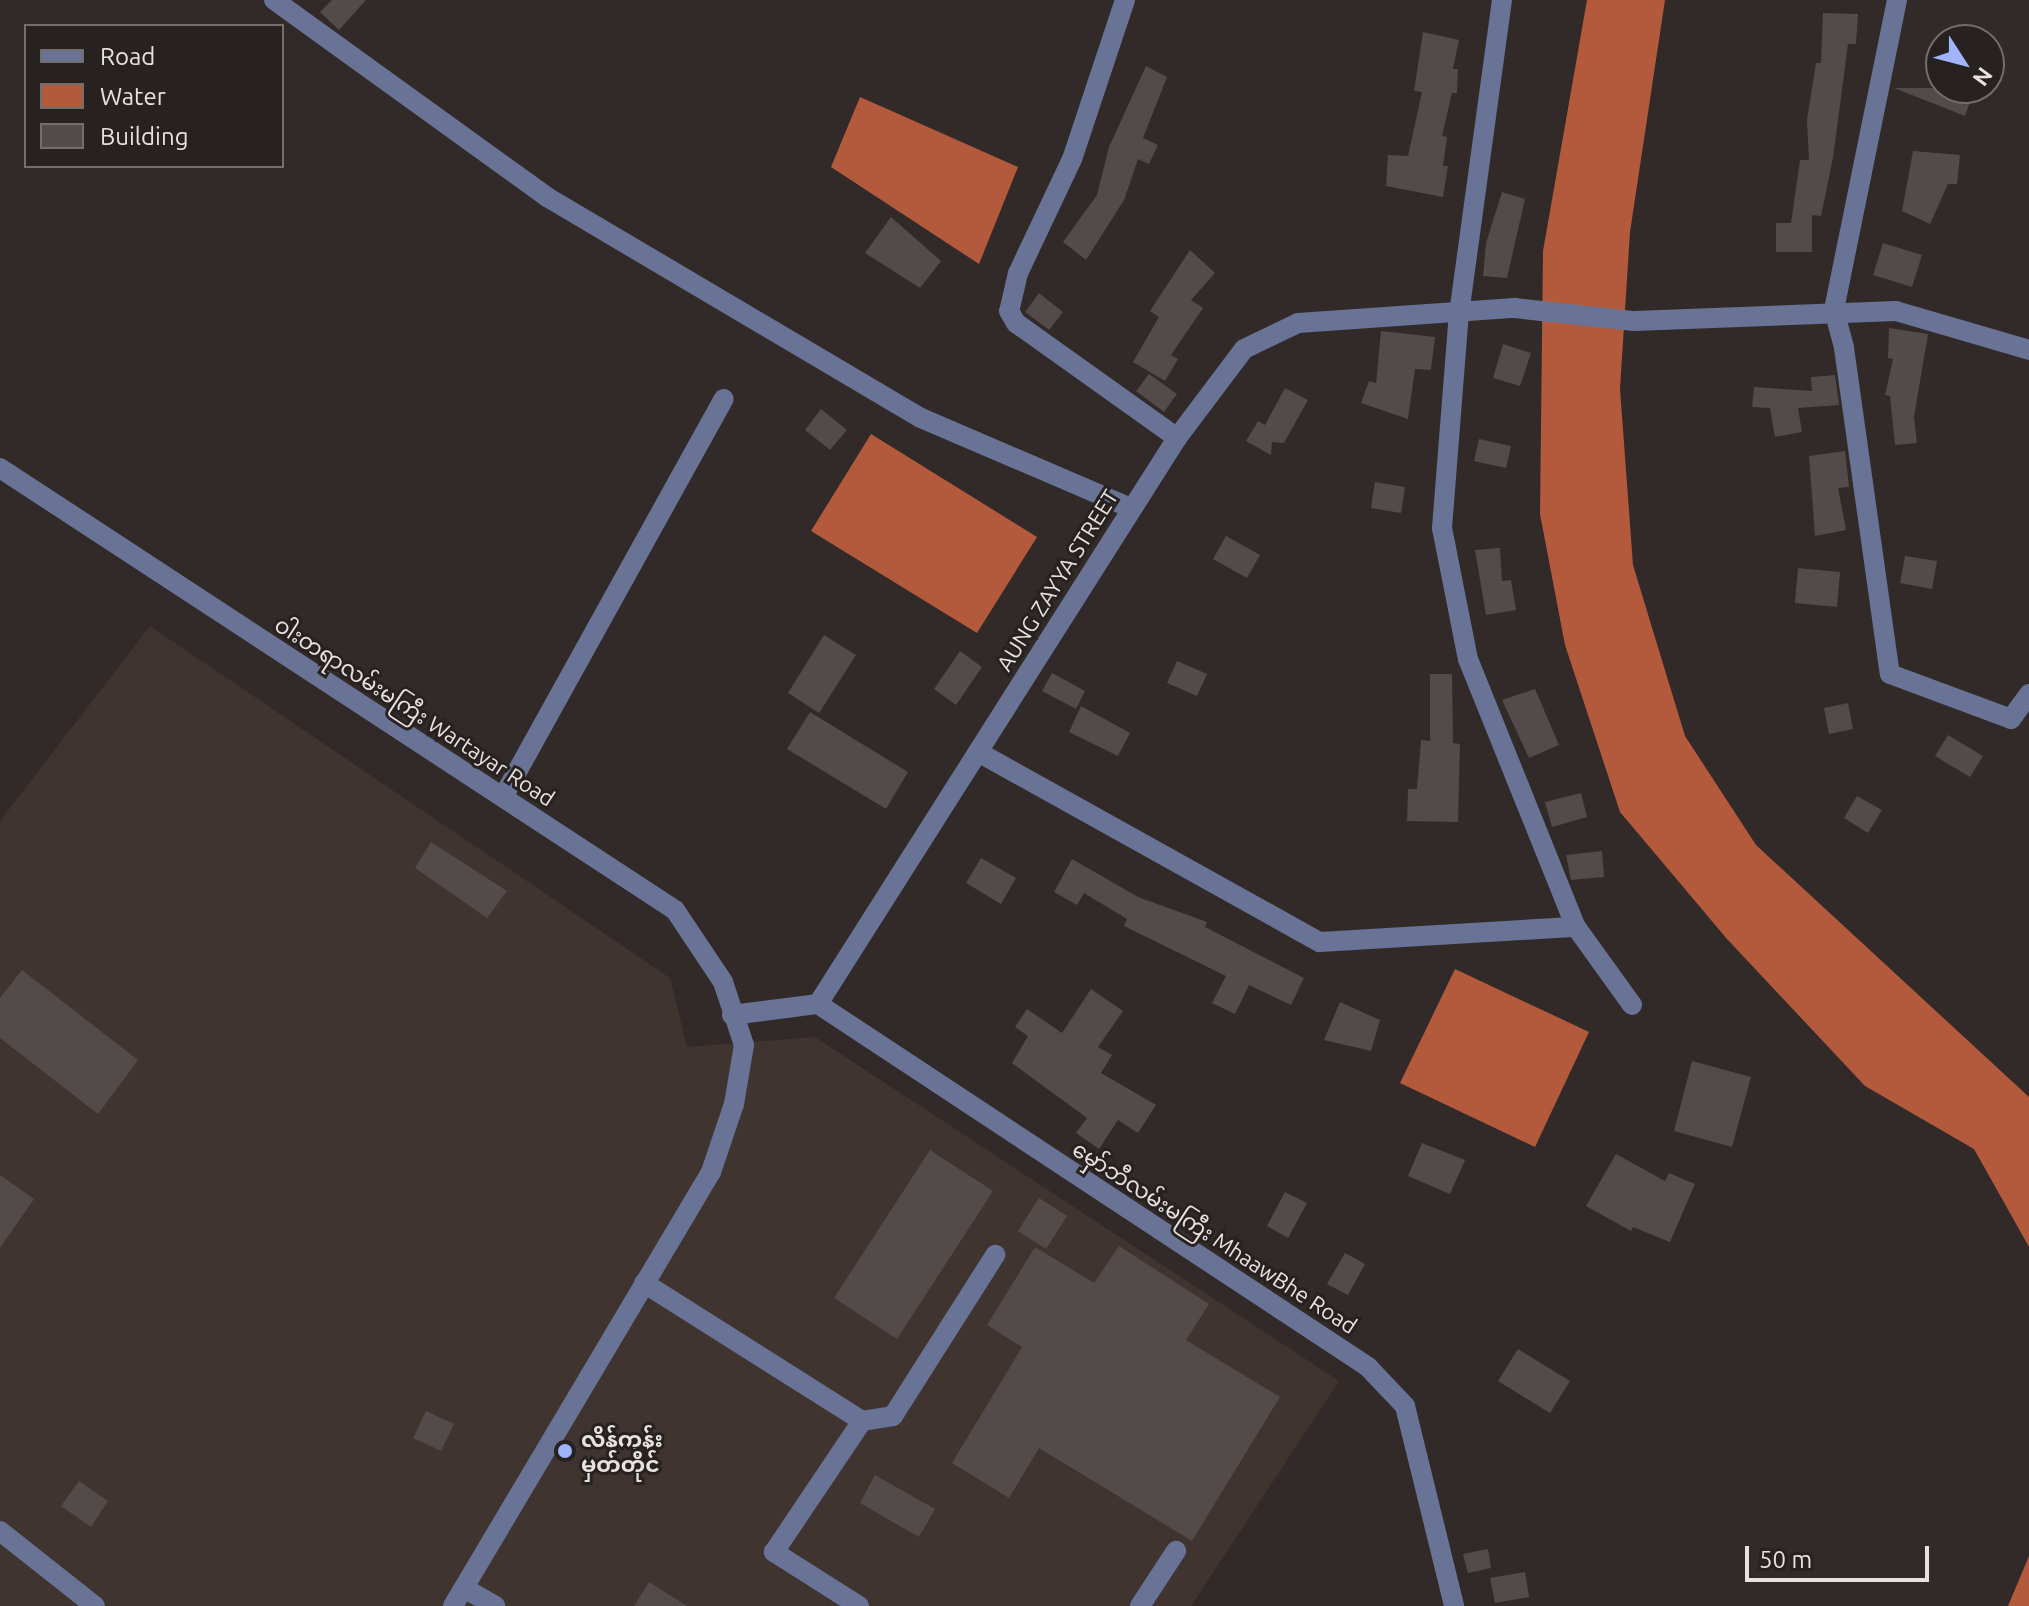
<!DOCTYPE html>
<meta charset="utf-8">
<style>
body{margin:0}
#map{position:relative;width:2029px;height:1606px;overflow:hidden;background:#312a28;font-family:Ubuntu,"Noto Sans Myanmar",sans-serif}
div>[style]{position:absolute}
.built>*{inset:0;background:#403430}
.water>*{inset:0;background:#b45a3c}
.building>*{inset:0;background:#524b49}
.minor>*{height:20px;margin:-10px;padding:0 10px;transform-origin:10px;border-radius:10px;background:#697396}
.dots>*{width:22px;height:22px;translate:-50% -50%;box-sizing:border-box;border:4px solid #27211f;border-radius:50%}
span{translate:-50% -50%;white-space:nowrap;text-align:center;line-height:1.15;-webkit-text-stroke:6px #27211f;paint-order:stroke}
.street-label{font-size:22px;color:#e6e2e1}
.poi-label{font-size:22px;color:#e6e2e1;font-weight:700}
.left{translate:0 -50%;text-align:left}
.legend{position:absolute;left:24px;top:24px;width:260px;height:144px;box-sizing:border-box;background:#27211f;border:2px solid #736e6d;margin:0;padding:10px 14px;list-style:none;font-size:24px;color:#e6e2e1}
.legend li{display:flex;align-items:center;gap:16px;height:40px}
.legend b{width:40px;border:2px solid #736e6d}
.north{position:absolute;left:1925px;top:24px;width:80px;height:80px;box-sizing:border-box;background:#27211f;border:2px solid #736e6d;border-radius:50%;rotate:126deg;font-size:22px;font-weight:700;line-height:32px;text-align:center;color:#e6e2e1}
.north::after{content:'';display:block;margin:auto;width:28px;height:36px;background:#a0b3fd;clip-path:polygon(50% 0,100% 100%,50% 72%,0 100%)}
.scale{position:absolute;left:1745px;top:1546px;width:184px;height:36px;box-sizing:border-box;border:4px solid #e6e2e1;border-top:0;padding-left:10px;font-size:24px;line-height:28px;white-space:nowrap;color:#e6e2e1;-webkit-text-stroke:6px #27211f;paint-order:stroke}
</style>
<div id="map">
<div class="built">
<div style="clip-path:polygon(150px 626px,670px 978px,687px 1047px,815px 1037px,1339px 1381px,1191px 1606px,0 1606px,0 821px)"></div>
</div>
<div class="water">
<div style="clip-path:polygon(1587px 0,1665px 0,1630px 232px,1620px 389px,1633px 565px,1685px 736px,1756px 845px,2029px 1097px,2029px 1247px,1974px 1149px,1865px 1086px,1727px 939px,1620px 812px,1565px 645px,1540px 514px,1543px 251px)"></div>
<div style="clip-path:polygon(860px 97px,1018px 167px,979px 264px,831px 167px)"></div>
<div style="clip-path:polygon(871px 434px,1037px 537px,977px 633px,811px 531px)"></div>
<div style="clip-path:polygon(1455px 969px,1589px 1032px,1535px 1147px,1400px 1083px)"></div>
<div style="clip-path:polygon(2029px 1556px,2029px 1606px,2008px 1606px)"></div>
</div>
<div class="building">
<div style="clip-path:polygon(332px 0,366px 0,339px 30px,320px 12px)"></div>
<div style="clip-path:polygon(1823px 13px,1858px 14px,1856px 44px,1848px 44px,1833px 158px,1821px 216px,1812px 215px,1812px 252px,1776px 252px,1776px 223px,1791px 223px,1800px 160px,1809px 160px,1807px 120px,1816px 63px,1821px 63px)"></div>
<div style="clip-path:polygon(1423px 32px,1459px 40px,1453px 69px,1458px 69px,1457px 93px,1452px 93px,1442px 136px,1447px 137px,1443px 166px,1448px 166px,1443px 197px,1386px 186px,1388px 155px,1408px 156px,1422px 92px,1414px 91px)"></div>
<div style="clip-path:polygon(1146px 66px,1167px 77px,1143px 138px,1158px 145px,1149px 164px,1138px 159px,1124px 200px,1086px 260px,1063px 242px,1097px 195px,1109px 147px)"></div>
<div style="clip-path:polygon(1894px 88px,1975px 88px,1965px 116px)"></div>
<div style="clip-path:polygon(1913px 151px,1960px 155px,1957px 184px,1948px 184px,1930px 224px,1902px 211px)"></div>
<div style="clip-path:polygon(1502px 192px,1525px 199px,1507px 278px,1483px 276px,1486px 243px)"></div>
<div style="clip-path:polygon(891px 217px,941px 261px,920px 288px,865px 253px)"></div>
<div style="clip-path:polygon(1883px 243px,1922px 255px,1912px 287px,1873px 275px)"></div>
<div style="clip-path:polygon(1190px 250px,1215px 273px,1191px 300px,1203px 308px,1171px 355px,1178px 359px,1165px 381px,1133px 362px,1159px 317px,1150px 311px)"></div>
<div style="clip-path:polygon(1039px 293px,1063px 312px,1049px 330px,1025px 312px)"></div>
<div style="clip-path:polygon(1889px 328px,1928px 334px,1914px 417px,1917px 443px,1895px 445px,1890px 396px,1885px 395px,1893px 359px,1888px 358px)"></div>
<div style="clip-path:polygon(1381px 331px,1435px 337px,1431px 370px,1415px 369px,1408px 419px,1361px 403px,1369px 381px,1376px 383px)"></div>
<div style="clip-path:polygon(1503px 344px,1531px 353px,1520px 386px,1493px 378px)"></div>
<div style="clip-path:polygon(1149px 374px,1177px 394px,1164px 412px,1136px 391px)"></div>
<div style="clip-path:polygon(1835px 375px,1839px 405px,1798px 408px,1802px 432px,1775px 437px,1770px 408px,1752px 407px,1754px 387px,1812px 391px,1811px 377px)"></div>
<div style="clip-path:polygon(1285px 388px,1308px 400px,1284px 443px,1272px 442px,1271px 455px,1246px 441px,1258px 421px,1265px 425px)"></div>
<div style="clip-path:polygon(821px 409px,847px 430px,830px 450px,805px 430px)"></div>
<div style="clip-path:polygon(1479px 439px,1511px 446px,1506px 468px,1474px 461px)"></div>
<div style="clip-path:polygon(1845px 451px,1849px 487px,1838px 488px,1846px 530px,1815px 536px,1809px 456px)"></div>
<div style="clip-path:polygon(1375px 482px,1405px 487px,1401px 513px,1371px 508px)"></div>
<div style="clip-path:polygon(1226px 536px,1260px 555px,1247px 578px,1213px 559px)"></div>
<div style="clip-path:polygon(1500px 548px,1502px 581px,1511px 580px,1516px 610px,1486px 615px,1475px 550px)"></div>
<div style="clip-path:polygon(1905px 556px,1937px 561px,1932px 589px,1900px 583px)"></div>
<div style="clip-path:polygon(1798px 568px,1840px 572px,1837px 607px,1795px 603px)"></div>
<div style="clip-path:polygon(824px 635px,856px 655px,819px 713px,788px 693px)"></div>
<div style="clip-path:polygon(960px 651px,982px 667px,956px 705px,934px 689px)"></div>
<div style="clip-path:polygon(1177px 661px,1207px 674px,1197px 696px,1167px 683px)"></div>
<div style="clip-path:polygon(1052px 673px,1085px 691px,1076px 709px,1042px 691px)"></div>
<div style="clip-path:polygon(1430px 674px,1452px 674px,1453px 743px,1460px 744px,1458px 822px,1407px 821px,1408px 789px,1417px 789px,1421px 740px,1430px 741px)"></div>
<div style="clip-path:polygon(1535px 689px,1559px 745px,1529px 758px,1502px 700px)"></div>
<div style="clip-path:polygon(1848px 703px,1853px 729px,1829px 734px,1824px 708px)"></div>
<div style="clip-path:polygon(1081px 706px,1130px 733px,1118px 756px,1069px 732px)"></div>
<div style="clip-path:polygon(810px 712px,908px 772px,886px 809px,787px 749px)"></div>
<div style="clip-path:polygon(1948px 735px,1983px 756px,1970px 777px,1935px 756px)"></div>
<div style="clip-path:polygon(1581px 793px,1587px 817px,1552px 827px,1545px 802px)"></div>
<div style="clip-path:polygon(1857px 796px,1882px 810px,1868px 833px,1844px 818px)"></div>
<div style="clip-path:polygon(431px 842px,507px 891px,487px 918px,415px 868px)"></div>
<div style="clip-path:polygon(1602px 851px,1604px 877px,1571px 880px,1566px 855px)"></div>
<div style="clip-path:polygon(981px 858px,1016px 878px,1001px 904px,966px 883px)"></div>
<div style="clip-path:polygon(1072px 859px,1138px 897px,1207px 922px,1205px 927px,1304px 978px,1291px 1005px,1249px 985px,1235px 1014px,1212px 1003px,1226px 976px,1124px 926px,1127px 919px,1084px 893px,1077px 905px,1054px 892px)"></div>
<div style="clip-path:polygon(22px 970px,138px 1060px,98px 1114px,0 1038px,0 998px)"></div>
<div style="clip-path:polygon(1091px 989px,1123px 1011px,1098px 1047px,1112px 1055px,1101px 1073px,1156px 1105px,1138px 1133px,1118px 1120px,1099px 1149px,1076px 1133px,1087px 1118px,1012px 1063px,1028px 1036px,1015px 1027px,1027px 1009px,1062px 1033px)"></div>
<div style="clip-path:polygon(1340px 1002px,1380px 1020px,1371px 1051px,1324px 1040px)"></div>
<div style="clip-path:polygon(1692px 1061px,1751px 1077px,1732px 1147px,1674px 1131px)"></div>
<div style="clip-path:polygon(1422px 1143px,1465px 1160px,1450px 1194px,1408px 1176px)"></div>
<div style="clip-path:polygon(930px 1150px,993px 1191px,897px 1339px,834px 1298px)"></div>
<div style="clip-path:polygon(1616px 1154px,1665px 1181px,1669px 1173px,1695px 1184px,1670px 1242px,1633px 1227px,1631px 1231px,1586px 1206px)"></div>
<div style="clip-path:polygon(0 1175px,34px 1199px,0 1248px)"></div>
<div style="clip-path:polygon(1285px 1192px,1307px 1203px,1288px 1238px,1267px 1226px)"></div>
<div style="clip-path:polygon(1039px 1198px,1067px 1216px,1046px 1249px,1018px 1231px)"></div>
<div style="clip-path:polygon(1119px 1246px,1209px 1304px,1186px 1340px,1280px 1397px,1192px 1541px,1039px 1448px,1009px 1498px,952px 1463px,1022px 1347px,987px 1325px,1035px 1247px,1094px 1283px)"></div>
<div style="clip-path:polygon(1345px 1253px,1365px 1264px,1348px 1295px,1327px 1284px)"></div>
<div style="clip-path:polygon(1518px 1349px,1570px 1381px,1550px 1413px,1498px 1381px)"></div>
<div style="clip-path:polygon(426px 1411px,454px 1424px,441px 1451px,413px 1438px)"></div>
<div style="clip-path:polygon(875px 1475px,935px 1509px,919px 1537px,860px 1503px)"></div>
<div style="clip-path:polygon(79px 1481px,108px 1501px,91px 1527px,61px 1506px)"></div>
<div style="clip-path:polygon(1488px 1549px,1491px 1568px,1468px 1573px,1463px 1554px)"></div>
<div style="clip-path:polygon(1525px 1572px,1529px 1597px,1495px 1603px,1490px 1578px)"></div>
<div style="clip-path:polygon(649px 1582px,687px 1606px,634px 1606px)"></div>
</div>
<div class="minor">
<div style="left:274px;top:0;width:337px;rotate:35.8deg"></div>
<div style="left:547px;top:197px;width:434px;rotate:30.6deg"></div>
<div style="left:921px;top:418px;width:228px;rotate:23.2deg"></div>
<div style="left:1125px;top:0;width:168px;rotate:108.4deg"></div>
<div style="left:1072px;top:159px;width:126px;rotate:115.3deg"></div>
<div style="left:1018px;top:273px;width:39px;rotate:103deg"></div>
<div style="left:1009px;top:311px;width:14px;rotate:60deg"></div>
<div style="left:1016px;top:323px;width:198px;rotate:35.5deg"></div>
<div style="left:1502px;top:0;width:315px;rotate:97.8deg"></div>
<div style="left:1459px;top:312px;width:217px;rotate:94.5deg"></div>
<div style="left:1442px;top:528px;width:134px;rotate:78.8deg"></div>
<div style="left:1468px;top:659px;width:289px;rotate:68.1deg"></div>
<div style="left:1576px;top:927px;width:96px;rotate:54.3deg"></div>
<div style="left:1897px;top:0;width:316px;rotate:101.5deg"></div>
<div style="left:1834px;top:310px;width:39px;rotate:75deg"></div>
<div style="left:1844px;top:348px;width:329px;rotate:82deg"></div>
<div style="left:1890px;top:674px;width:129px;rotate:20.4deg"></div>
<div style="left:2011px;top:719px;width:31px;rotate:-54deg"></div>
<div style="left:0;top:468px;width:807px;rotate:33.22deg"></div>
<div style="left:675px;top:910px;width:87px;rotate:56.3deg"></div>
<div style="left:723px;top:982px;width:66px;rotate:71.6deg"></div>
<div style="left:744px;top:1045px;width:60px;rotate:99.6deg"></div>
<div style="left:734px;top:1104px;width:72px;rotate:108.7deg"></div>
<div style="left:711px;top:1172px;width:505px;rotate:120.73deg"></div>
<div style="left:978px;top:752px;width:391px;rotate:29.1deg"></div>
<div style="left:1320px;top:942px;width:256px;rotate:-3.4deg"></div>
<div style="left:503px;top:797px;width:455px;rotate:-61deg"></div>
<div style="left:818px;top:1004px;width:659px;rotate:33.42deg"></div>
<div style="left:1368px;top:1367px;width:54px;rotate:46.5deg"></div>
<div style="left:1405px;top:1406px;width:206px;rotate:76.2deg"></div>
<div style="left:732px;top:1015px;width:87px;rotate:-7.3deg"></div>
<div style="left:818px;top:1004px;width:670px;rotate:-57.61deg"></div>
<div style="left:1177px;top:438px;width:111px;rotate:-53deg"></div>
<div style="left:1244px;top:349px;width:60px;rotate:-25.7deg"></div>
<div style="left:1298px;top:323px;width:217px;rotate:-4deg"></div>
<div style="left:1514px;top:308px;width:121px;rotate:6.2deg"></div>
<div style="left:1634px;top:321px;width:262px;rotate:-2.2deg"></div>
<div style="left:1896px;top:311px;width:139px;rotate:16.3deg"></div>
<div style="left:644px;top:1283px;width:258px;rotate:32.3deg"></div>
<div style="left:0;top:1531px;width:121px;rotate:38.3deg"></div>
<div style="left:464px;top:1588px;width:36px;rotate:30deg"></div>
<div style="left:859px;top:1606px;width:101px;rotate:-147.6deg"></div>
<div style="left:774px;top:1552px;width:158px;rotate:-56.1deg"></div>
<div style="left:862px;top:1421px;width:31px;rotate:-9deg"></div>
<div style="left:893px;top:1416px;width:191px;rotate:-57.6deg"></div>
<div style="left:1140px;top:1606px;width:66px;rotate:-56.8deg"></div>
</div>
<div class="dots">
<div style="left:565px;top:1451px;background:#a0b3fd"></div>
</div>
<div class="street-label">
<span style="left:1057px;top:580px;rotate:-58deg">AUNG ZAYYA STREET</span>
<span style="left:415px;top:711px;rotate:33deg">ဝါးတရာလမ်းမကြီး Wartayar Road</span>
<span style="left:1215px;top:1237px;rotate:33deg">မှော်ဘီလမ်းမကြီး MhaawBhe Road</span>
</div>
<div class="poi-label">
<span class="left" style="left:581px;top:1451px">လိန်ကုန်း<br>မှတ်တိုင်</span>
</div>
<ul class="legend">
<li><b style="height:10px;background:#697396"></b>Road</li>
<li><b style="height:22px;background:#b45a3c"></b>Water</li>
<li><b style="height:22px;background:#524b49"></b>Building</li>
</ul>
<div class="north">N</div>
<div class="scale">50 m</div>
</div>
